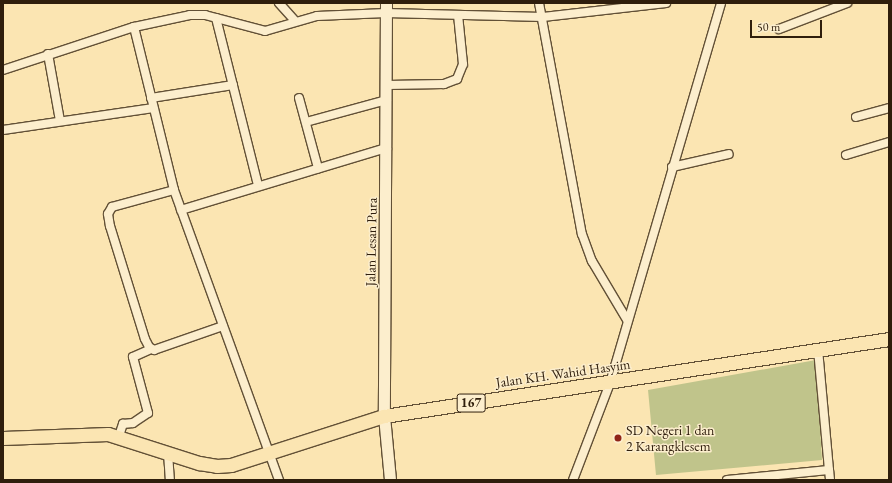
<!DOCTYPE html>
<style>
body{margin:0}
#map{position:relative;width:892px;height:483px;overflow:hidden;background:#fbe5b2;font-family:"EB Garamond",serif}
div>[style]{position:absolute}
.green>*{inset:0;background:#c0c48b}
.roads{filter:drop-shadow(1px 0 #625036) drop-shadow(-1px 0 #625036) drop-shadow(0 1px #625036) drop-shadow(0 -1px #625036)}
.minor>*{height:8px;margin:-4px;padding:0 4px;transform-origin:4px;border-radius:4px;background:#fceecd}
.tertiary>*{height:11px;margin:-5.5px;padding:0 5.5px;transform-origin:5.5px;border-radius:5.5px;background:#fceecd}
.primary>*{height:13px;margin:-6.5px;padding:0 6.5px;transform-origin:6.5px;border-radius:6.5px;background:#fbe5b2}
.dots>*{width:11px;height:11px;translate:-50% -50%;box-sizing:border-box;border:2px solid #fceecd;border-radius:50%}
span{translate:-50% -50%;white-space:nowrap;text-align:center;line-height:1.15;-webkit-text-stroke:3px #fceecd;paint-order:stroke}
.shield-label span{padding:1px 3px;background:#fceecd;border:1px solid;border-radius:3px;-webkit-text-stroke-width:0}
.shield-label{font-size:13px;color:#2f1e0c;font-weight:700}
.street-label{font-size:14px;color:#2f1e0c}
.poi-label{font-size:14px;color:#2f1e0c}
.left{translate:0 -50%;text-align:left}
.frame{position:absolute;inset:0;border:4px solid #2f1e0c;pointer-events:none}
.scale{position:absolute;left:750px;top:20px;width:72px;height:18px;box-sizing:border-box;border:2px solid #2f1e0c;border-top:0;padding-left:5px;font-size:12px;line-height:14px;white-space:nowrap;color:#2f1e0c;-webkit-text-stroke:3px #fceecd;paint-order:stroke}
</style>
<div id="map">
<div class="green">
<div style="clip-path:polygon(816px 360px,822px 460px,656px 475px,648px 390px)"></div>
</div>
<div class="roads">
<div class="minor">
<div style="left:279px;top:3px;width:24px;rotate:48deg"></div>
<div style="left:539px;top:3px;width:235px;rotate:79.5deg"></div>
<div style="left:582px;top:234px;width:29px;rotate:70deg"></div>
<div style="left:592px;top:261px;width:69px;rotate:59.3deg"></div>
<div style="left:216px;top:18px;width:172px;rotate:75.9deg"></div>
<div style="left:134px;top:27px;width:168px;rotate:76.2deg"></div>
<div style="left:174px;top:190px;width:308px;rotate:70.1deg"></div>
<div style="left:779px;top:29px;width:73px;rotate:-20.9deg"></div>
<div style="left:48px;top:54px;width:68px;rotate:79.8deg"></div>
<div style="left:3px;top:70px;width:138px;rotate:-18.2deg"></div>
<div style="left:134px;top:27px;width:57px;rotate:-12.1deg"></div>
<div style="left:190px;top:15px;width:15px"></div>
<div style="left:205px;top:15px;width:62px;rotate:14.9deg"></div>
<div style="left:265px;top:31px;width:54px;rotate:-16.1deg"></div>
<div style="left:317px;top:16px;width:69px;rotate:-2.5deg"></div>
<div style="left:386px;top:13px;width:157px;rotate:1.5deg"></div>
<div style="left:543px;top:17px;width:124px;rotate:-6.5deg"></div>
<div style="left:387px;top:85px;width:57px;rotate:-1deg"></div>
<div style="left:444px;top:84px;width:14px;rotate:-21deg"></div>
<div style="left:457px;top:79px;width:16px;rotate:-68deg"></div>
<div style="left:463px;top:64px;width:49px;rotate:-95.8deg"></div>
<div style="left:151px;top:98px;width:83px;rotate:-9deg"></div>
<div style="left:299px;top:98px;width:73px;rotate:74.8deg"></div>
<div style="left:856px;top:117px;width:34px;rotate:-15deg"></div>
<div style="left:306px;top:122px;width:84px;rotate:-15.2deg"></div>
<div style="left:3px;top:130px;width:152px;rotate:-8.3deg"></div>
<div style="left:846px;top:155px;width:45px;rotate:-16.8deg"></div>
<div style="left:672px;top:167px;width:58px;rotate:-12.8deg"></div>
<div style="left:174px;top:190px;width:64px;rotate:164.7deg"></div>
<div style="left:112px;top:207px;width:8px;rotate:120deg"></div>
<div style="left:108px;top:214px;width:12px;rotate:81deg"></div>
<div style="left:110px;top:226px;width:118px;rotate:72.8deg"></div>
<div style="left:145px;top:339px;width:9px;rotate:63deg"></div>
<div style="left:149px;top:347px;width:6px;rotate:31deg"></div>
<div style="left:154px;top:350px;width:73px;rotate:-19.2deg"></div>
<div style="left:181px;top:210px;width:215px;rotate:-16.8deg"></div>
<div style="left:119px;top:436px;width:13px;rotate:-72deg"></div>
<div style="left:123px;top:424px;width:10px;rotate:-6deg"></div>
<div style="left:133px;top:423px;width:18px;rotate:-34deg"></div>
<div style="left:148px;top:413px;width:58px;rotate:-105deg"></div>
<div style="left:133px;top:357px;width:20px;rotate:-24deg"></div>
<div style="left:168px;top:453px;width:27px;rotate:86deg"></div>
<div style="left:829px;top:470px;width:10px;rotate:84deg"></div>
<div style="left:573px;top:480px;width:104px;rotate:-69.1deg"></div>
<div style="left:610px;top:383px;width:396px;rotate:-73.7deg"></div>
<div style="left:727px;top:480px;width:102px;rotate:-5.6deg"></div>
<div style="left:829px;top:470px;width:121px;rotate:-95.2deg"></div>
</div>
<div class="tertiary">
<div style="left:386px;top:3px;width:413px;rotate:90.3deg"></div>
<div style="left:384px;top:416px;width:64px;rotate:84.6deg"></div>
</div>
<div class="primary">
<div style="left:3px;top:438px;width:105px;rotate:-2.2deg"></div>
<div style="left:108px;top:434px;width:96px;rotate:17.7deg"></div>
<div style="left:199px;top:463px;width:18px;rotate:9deg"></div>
<div style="left:217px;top:466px;width:14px;rotate:-4deg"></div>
<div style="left:231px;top:465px;width:161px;rotate:-17.8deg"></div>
<div style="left:384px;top:416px;width:511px;rotate:-8.67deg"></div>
</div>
</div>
<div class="dots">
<div style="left:618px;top:438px;background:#8f2418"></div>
</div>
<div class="shield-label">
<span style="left:471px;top:403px">167</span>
</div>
<div class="street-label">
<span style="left:371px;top:242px;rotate:-89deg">Jalan Lesan Pura</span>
<span style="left:563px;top:373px;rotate:-8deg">Jalan KH. Wahid Hasyim</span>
</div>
<div class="poi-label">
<span class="left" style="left:626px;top:438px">SD Negeri 1 dan<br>2 Karangklesem</span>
</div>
<div class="frame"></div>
<div class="scale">50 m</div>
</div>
